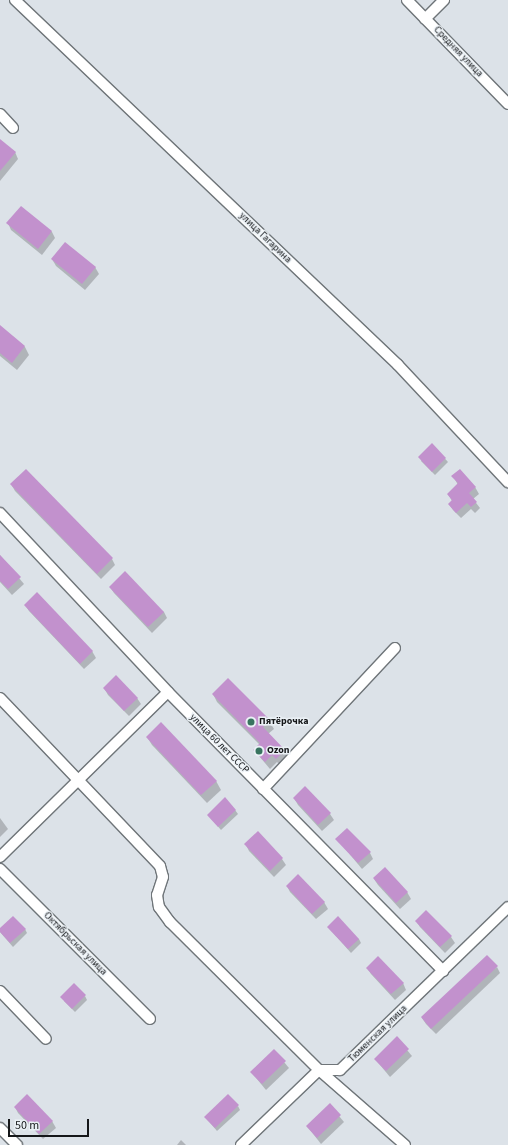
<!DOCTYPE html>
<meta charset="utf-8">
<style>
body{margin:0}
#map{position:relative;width:508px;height:1145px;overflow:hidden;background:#dce2e8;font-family:"Source Sans 3",sans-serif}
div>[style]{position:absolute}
.shadow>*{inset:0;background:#0003}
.building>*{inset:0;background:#c291cd}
.roads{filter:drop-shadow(1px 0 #6f7579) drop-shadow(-1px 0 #6f7579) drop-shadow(0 1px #6f7579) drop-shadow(0 -1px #6f7579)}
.minor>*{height:10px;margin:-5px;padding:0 5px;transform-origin:5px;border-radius:5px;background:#fff}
.dots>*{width:11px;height:11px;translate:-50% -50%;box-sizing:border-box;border:2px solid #eaf0f5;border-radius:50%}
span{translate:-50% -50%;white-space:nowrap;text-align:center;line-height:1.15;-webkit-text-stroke:3px #eaf0f5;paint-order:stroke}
.street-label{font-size:10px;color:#151719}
.poi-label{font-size:10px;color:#151719;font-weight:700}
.left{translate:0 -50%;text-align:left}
.scale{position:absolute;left:8px;top:1119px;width:81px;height:18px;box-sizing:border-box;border:2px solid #151719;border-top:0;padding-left:5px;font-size:12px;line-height:14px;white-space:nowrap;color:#151719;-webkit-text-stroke:3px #eaf0f5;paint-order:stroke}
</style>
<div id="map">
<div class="shadow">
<div style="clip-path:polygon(0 140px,15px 152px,18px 159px,0 181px)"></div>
<div style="clip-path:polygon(21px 207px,52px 232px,55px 238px,42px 255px,11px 230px,8px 223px)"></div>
<div style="clip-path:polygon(52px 259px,95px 267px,99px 274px,85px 290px,56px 266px)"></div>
<div style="clip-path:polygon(0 326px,25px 347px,29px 355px,17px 370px,0 356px)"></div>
<div style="clip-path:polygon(432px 444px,448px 462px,435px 475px,421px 461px)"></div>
<div style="clip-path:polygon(453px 476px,475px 487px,479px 494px,473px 499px,480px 508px,475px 513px,471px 509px,461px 518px,453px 510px,449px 504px,452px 501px,448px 494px,458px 485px)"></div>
<div style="clip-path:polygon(11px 484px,112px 559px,115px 565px,101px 579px,15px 491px)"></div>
<div style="clip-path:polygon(0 555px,24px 584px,12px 595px,0 582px)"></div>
<div style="clip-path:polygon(110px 587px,164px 612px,167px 618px,152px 633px,114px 593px)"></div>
<div style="clip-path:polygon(25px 605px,92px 651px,96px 658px,84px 669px,29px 611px)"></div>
<div style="clip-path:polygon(228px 679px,269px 721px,274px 729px,268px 734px,284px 750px,289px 759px,281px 766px,277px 762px,270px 769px,254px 750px,260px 745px,217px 702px,213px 694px)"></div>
<div style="clip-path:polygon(104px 688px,137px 698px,141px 704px,129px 716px,108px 695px)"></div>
<div style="clip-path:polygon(147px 737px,216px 781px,221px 790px,207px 803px,152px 745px)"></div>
<div style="clip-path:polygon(294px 798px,330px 814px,334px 820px,322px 831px,298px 805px)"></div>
<div style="clip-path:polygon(235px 810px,238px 814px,221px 830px,208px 815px)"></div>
<div style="clip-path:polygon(0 818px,8px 829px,0 837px)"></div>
<div style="clip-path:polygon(337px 839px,370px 853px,373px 859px,362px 869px)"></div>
<div style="clip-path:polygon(246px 845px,282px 859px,286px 865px,274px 877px,249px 851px)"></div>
<div style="clip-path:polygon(374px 879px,407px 892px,411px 899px,400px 909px,378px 885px)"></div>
<div style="clip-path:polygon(287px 886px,324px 902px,328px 909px,316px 919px,290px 892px)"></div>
<div style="clip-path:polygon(426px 911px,451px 937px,455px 943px,445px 953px,420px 927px,416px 921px)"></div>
<div style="clip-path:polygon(328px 927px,359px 939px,361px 943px,351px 953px)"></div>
<div style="clip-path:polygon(25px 929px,27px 933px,13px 947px,0 932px,0 930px)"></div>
<div style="clip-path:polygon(497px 967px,500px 973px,436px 1034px,426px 1024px,422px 1018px)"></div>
<div style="clip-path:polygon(367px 968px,403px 983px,406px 990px,395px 1000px,371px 974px)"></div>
<div style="clip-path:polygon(85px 996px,87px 1000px,75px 1012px,64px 1001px)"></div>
<div style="clip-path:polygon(397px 1038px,412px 1056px,390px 1077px,375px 1059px)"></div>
<div style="clip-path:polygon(274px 1050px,289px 1068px,266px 1090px,251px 1072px)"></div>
<div style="clip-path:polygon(330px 1105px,344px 1122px,321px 1144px,307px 1126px)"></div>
<div style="clip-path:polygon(238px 1106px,240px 1110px,217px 1131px,205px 1117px)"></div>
<div style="clip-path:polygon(15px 1107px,52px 1121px,56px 1128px,43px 1139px,18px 1113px)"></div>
<div style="clip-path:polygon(181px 1140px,186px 1145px,177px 1145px)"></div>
</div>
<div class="building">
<div style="clip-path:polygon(0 139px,16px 152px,0 171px)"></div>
<div style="clip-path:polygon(21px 206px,52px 231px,38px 249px,6px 223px)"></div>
<div style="clip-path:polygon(65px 242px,96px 267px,82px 284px,51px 259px)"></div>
<div style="clip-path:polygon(0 325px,25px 346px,12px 363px,0 353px)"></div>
<div style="clip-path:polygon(432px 443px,446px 458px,432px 472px,418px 457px)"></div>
<div style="clip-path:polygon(26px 469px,113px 558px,97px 574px,10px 484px)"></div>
<div style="clip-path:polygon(460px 469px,476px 487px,469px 493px,477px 502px,471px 507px,467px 503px,456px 513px,448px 504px,452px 500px,447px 494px,458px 483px,451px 476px)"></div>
<div style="clip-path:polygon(0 555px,21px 577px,8px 589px,0 581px)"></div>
<div style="clip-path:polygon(125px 571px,164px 612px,148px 627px,109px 587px)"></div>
<div style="clip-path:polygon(37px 592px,93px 651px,80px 664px,24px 605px)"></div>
<div style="clip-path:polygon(116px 675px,138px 698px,124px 711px,103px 688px)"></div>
<div style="clip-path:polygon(228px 678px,270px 720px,263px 727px,285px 750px,276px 759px,272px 755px,265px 762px,253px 750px,260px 743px,212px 694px)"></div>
<div style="clip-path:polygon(161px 722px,217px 781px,201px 795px,146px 737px)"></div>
<div style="clip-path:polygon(305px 786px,331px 813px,318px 825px,293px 798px)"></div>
<div style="clip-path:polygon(225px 797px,236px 810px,218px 827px,207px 815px)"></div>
<div style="clip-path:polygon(347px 828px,371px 852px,358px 863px,335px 839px)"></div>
<div style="clip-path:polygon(258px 831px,283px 858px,270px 871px,244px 844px)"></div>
<div style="clip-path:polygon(385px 867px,408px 892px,396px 903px,373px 878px)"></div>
<div style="clip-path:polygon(298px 874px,325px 902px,312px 914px,286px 886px)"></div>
<div style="clip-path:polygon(426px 910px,452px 936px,440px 947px,415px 921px)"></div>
<div style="clip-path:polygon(13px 916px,26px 929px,10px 943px,0 932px,0 928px)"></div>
<div style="clip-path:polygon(338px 916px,359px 939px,348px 949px,327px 927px)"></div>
<div style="clip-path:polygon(487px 955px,498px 966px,431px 1029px,421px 1017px)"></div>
<div style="clip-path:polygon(378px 956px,404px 983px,391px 994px,366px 968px)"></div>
<div style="clip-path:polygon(74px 983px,86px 995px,72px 1009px,60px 997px)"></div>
<div style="clip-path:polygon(397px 1036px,409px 1049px,386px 1071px,374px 1059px)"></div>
<div style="clip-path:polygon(274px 1049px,286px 1061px,262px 1084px,250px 1072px)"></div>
<div style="clip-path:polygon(27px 1094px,53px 1121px,39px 1134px,14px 1107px)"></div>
<div style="clip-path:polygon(228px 1094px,239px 1105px,215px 1128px,204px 1117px)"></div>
<div style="clip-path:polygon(330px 1103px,341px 1115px,317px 1138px,306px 1126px)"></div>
</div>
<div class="roads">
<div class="minor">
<div style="left:15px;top:0;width:529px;rotate:43.62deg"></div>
<div style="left:398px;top:365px;width:161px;rotate:46.8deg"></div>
<div style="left:407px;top:0;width:145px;rotate:45.8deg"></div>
<div style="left:425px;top:19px;width:27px;rotate:-45deg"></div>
<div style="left:0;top:114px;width:19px;rotate:47deg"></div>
<div style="left:0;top:513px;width:245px;rotate:46.8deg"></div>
<div style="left:168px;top:692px;width:392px;rotate:45.4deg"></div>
<div style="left:0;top:698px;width:232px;rotate:46.4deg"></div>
<div style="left:160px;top:866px;width:11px;rotate:75deg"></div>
<div style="left:163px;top:877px;width:19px;rotate:108deg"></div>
<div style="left:157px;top:895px;width:12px;rotate:81deg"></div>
<div style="left:159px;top:907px;width:19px;rotate:54deg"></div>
<div style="left:170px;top:922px;width:210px;rotate:44.8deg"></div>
<div style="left:319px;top:1070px;width:114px;rotate:41.1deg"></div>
<div style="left:263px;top:789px;width:193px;rotate:-46.9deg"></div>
<div style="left:0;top:857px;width:235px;rotate:-44.5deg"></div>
<div style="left:0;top:869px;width:212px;rotate:45deg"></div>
<div style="left:0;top:991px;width:66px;rotate:46.2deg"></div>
<div style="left:0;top:1128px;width:24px;rotate:45deg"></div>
<div style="left:241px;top:1145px;width:108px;rotate:-43.9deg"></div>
<div style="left:319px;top:1070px;width:21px"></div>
<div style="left:340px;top:1070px;width:234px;rotate:-44.1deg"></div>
</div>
</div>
<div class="dots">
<div style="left:251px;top:722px;background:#38745f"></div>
<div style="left:259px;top:751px;background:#38745f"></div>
</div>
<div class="street-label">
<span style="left:458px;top:52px;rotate:46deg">Средняя улица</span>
<span style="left:265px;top:238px;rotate:44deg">улица Гагарина</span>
<span style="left:219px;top:744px;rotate:45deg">улица 60 лет СССР</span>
<span style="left:75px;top:944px;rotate:45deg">Октябрьская улица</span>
<span style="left:378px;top:1034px;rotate:-44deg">Тюменская улица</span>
</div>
<div class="poi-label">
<span class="left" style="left:259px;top:722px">Пятёрочка</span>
<span class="left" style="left:267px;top:751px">Ozon</span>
</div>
<div class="scale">50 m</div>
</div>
